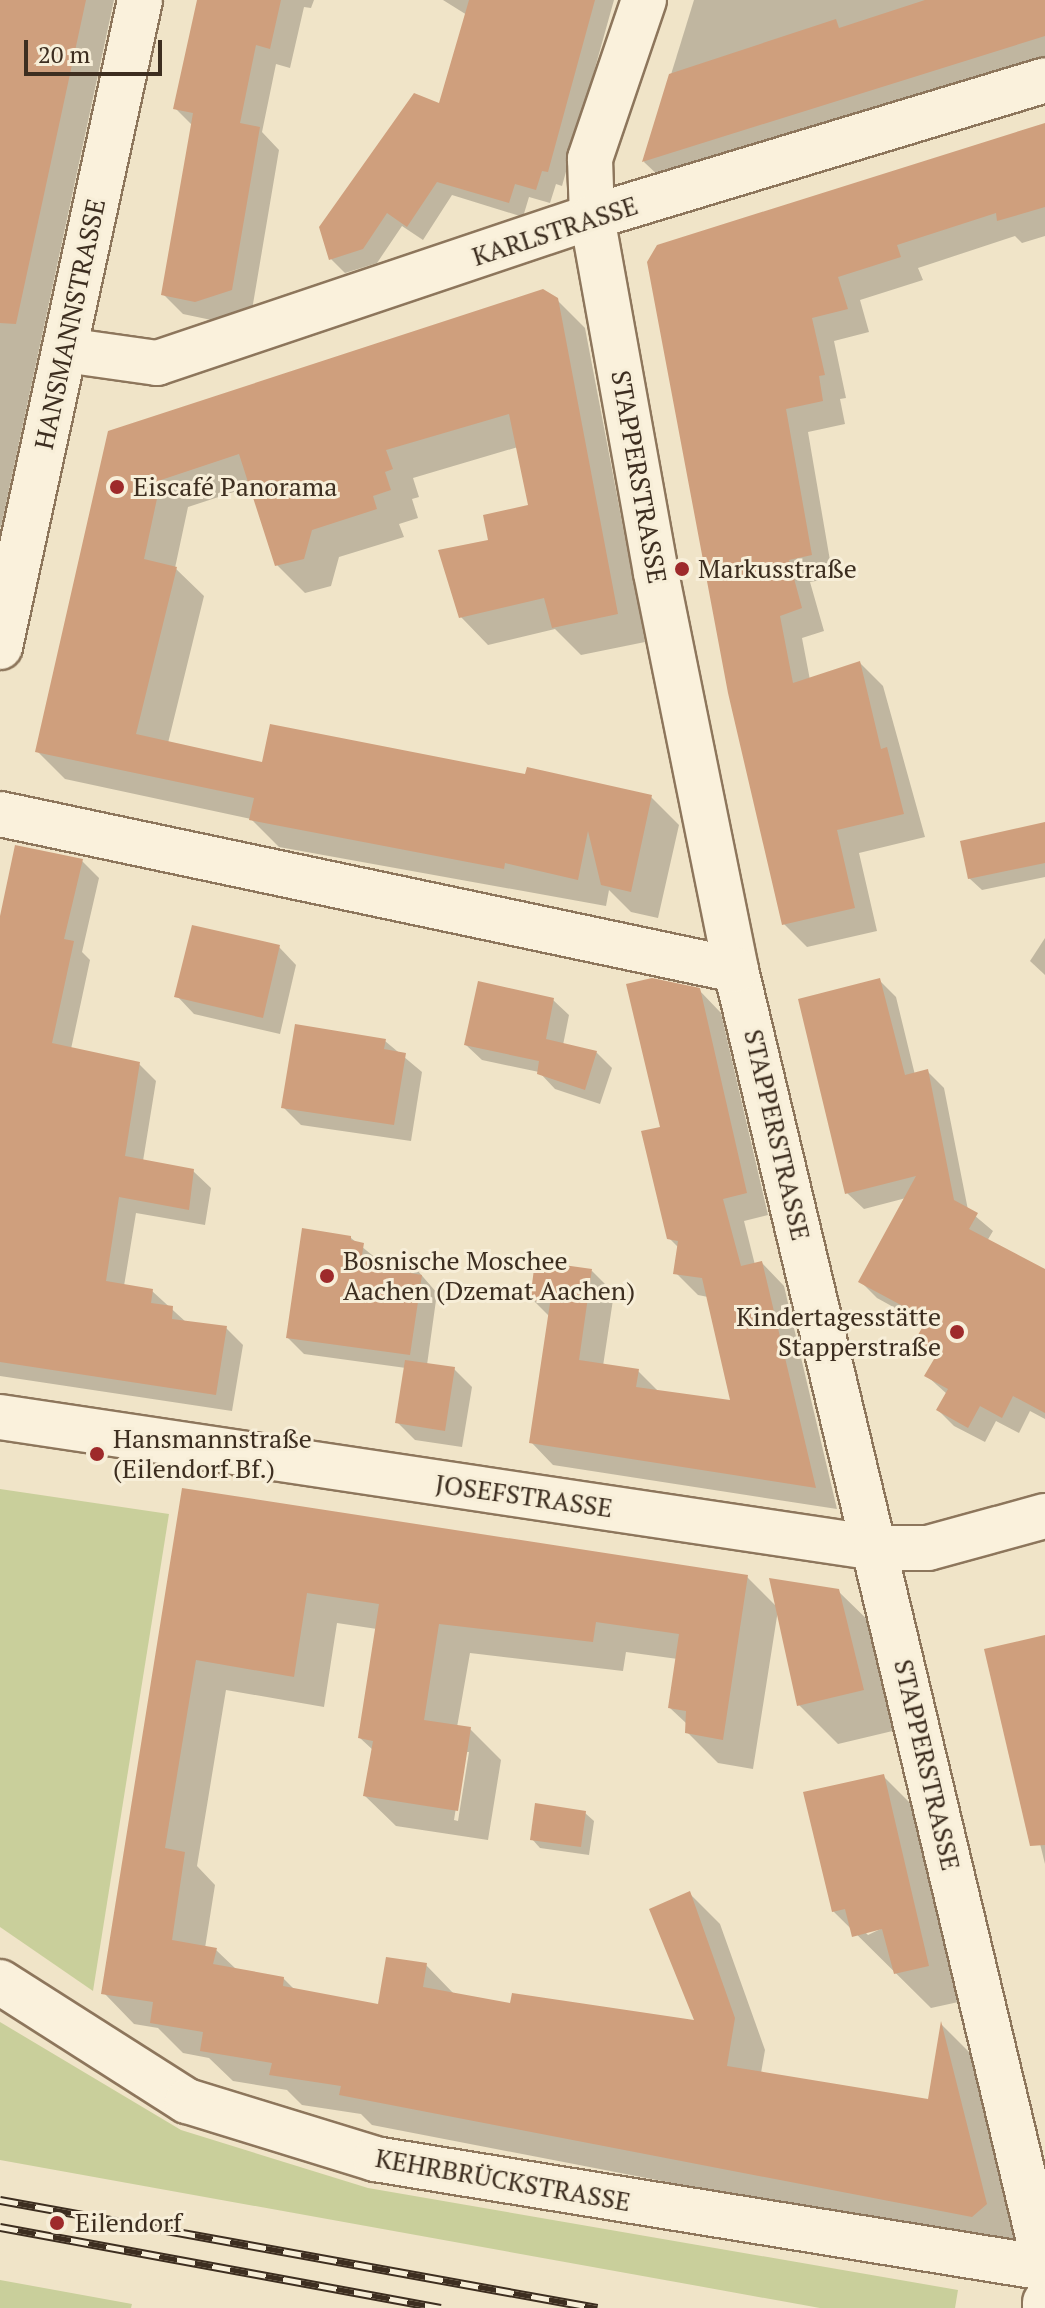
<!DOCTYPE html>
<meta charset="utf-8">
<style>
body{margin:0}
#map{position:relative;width:1045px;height:2308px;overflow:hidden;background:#f0e4c8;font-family:"PT Serif",serif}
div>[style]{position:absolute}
.green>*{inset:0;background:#c9cf9b}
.shadow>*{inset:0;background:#0003}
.building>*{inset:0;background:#cf9f7d}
.roads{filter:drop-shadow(2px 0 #8d765c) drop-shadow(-2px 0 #8d765c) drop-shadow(0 2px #8d765c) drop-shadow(0 -2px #8d765c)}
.minor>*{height:44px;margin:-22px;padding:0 22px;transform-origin:22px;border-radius:22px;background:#faf1dc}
.rail>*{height:9px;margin-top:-4.5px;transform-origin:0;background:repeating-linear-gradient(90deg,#f7eed8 0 18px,#3d2e20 0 36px);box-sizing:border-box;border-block:2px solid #3d2e20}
.dots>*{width:22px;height:22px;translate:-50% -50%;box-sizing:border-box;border:4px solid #f7eed8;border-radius:50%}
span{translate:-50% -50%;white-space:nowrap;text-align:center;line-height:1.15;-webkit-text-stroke:6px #f7eed8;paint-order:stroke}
.street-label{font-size:26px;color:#3d2e20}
.poi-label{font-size:26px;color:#3d2e20}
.left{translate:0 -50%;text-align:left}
.right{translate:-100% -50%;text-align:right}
.scale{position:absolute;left:24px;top:40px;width:138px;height:36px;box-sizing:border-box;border:4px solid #3d2e20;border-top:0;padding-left:10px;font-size:24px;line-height:28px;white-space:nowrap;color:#3d2e20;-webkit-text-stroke:6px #f7eed8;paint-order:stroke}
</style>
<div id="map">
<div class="green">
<div style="clip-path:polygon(0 1489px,169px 1514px,93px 1991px,0 1927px)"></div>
<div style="clip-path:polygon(0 2022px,181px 2130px,368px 2188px,958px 2290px,955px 2308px,820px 2308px,0 2160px)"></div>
<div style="clip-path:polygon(0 2280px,132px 2304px,131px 2308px,0 2308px)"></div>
</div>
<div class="shadow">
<div style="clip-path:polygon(0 0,114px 0,1px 527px,0 527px)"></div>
<div style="clip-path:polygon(198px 0,314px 0,311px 8px,304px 7px,290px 68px,276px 64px,262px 132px,279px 150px,252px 310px,216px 321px,183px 314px,163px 294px,193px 126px,175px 108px)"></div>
<div style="clip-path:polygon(443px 0,614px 0,562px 186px,556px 184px,550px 203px,529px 197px,523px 217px,452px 195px,423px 240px,402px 226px,377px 263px,345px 273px,331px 259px,440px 105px,467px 15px)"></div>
<div style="clip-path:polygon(694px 0,1045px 0,1045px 58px,662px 179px,644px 162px)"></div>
<div style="clip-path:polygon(1045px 125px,1045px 236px,1022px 243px,1015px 236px,918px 268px,923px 280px,860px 300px,869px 332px,834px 341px,846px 398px,840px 399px,845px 424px,808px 432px,833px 578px,810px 582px,824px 631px,802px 638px,810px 680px,860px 663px,883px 686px,925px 837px,859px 853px,877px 931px,807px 947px,784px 924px,649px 263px)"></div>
<div style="clip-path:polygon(557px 300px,585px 328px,645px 642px,581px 655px,555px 629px,488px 645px,461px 617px,490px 542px,530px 507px,518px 447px,413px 478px,419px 497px,412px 499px,418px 518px,399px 524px,404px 537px,339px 557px,331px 586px,305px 593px,277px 565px,252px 486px,188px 507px,175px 568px,204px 596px,168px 743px,264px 764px,527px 776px,651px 797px,679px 825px,658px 918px,631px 912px,609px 890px,606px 906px,279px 847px,251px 819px,65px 779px,37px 751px,110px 433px)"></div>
<div style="clip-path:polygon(1045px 824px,1045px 877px,982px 890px,969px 878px)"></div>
<div style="clip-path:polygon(82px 861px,99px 878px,82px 952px,90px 960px,71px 1049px,139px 1064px,156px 1081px,143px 1161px,193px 1171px,211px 1188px,205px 1225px,136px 1213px,124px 1286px,152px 1291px,187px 1323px,226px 1328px,243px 1345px,232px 1411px,0 1376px,0 926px)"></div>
<div style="clip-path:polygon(1045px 938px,1045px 975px,1030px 961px)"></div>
<div style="clip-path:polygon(279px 947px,296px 965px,280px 1034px,194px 1014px,177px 996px)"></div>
<div style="clip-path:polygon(879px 980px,896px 997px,915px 1075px,927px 1071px,944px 1088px,968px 1210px,993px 1231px,987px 1241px,1045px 1272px,1045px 1419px,1030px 1411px,1019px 1433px,996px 1421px,985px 1442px,954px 1426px,938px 1410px,947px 1394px,927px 1376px,936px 1359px,917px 1341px,926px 1325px,877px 1298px,860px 1281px,906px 1198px,864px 1209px,847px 1193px)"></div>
<div style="clip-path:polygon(699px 990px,721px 1013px,768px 1215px,744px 1221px,755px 1265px,762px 1263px,784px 1286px,837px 1509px,553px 1465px,531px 1442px,550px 1317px,532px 1299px,592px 1271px,614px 1293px,603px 1366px,638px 1371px,659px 1392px,733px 1402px,708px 1297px,698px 1295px,676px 1273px,679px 1248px,669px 1238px,662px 1128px)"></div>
<div style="clip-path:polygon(553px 1000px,569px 1015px,563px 1045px,596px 1052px,612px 1068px,600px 1104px,555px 1089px,539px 1072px,482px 1060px,466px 1045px)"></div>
<div style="clip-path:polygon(385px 1041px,422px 1072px,411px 1141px,301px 1125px,283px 1107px)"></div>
<div style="clip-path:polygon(351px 1238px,377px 1259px,411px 1263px,437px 1293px,427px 1365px,454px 1369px,472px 1387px,462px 1447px,415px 1440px,397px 1422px,406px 1368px,304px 1354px,288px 1338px)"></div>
<div style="clip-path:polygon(evenodd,184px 1490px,747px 1577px,777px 1607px,838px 1591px,878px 1630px,901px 1729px,838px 1744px,799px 1705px,778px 1610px,753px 1769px,718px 1763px,687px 1732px,687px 1724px,670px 1708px,678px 1659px,626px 1652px,623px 1671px,470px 1653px,457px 1727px,470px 1729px,501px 1760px,488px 1840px,396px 1826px,365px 1796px,373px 1750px,360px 1738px,377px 1629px,337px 1623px,324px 1707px,226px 1690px,197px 1866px,215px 1885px,205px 1948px,216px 1950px,237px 1970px,283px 1978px,295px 1990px,379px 2006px,426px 1965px,455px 1995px,512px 2006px,698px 2022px,690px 1894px,720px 1924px,765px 2050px,761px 2073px,930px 2102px,942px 2025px,971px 2054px,1016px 2235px,1003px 2247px,372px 2125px,361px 2114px,302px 2105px,287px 2090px,233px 2081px,209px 2058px,183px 2053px,158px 2028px,134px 2024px,104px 1993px,184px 1490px,465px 1752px,469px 1752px,458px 1821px,454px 1820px,465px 1752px)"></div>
<div style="clip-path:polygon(1045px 1637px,1045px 1864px,1030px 1803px)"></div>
<div style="clip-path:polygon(evenodd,883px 1776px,918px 1811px,963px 2001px,931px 2008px,833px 1911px,883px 1776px,891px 1924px,868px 1935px,865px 1932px,891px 1924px)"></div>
<div style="clip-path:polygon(585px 1813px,594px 1821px,589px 1855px,540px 1848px,532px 1839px)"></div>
</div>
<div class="building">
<div style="clip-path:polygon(0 0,86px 0,16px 324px,0 323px)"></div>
<div style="clip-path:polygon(197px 0,281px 0,270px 49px,256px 45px,240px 123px,260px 127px,232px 290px,195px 302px,161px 295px,193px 113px,173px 109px)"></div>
<div style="clip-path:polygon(469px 0,595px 0,548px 172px,542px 171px,536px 190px,515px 184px,509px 203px,437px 182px,407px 227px,387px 213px,363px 249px,329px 260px,319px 227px,414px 93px,439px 103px)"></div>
<div style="clip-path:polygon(925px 0,1045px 0,1045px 36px,642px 162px,669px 74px,836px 19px,839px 28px)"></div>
<div style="clip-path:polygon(1045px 123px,1045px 207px,997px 221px,996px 213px,897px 245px,901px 257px,838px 277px,848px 309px,812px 318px,825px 375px,819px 376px,823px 401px,786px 409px,812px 555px,789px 560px,802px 608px,780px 616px,793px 683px,860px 661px,881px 749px,887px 747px,904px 814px,837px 830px,855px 908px,782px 925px,728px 693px,647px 262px,657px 245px)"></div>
<div style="clip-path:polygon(543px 289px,558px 298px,618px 614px,552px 628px,544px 598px,459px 618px,438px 550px,488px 540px,483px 515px,528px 505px,509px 414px,386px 450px,393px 469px,385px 472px,391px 490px,373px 496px,377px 509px,312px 530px,304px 559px,275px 566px,239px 454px,161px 480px,144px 559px,177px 567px,136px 734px,262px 762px,270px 724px,525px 774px,527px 767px,652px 795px,631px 892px,601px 885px,588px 831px,578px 880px,505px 863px,504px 869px,249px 820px,254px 798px,35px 752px,108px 431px)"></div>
<div style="clip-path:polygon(1045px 822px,1045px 863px,968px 879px,960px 841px)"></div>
<div style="clip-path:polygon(15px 845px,83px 859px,64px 939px,74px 941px,52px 1043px,140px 1062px,125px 1156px,194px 1169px,189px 1210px,119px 1197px,106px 1281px,153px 1289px,151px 1303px,173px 1306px,172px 1319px,227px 1326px,216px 1395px,0 1362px,0 916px)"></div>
<div style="clip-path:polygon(192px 925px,280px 945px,263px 1018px,174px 997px)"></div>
<div style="clip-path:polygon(652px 978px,700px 988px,747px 1193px,723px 1199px,741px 1266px,762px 1261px,816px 1488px,529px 1443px,550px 1303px,530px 1300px,535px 1261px,592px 1269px,579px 1360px,639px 1369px,636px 1387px,730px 1400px,702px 1278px,673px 1274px,678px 1241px,667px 1239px,641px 1131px,660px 1127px,626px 984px)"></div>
<div style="clip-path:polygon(880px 978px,905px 1075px,928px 1069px,954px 1200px,978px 1213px,969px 1229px,1045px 1269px,1045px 1413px,1013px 1396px,1002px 1418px,980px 1406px,968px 1428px,936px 1410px,948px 1389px,924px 1376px,937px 1354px,914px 1342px,927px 1319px,858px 1282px,916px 1176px,845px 1194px,798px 999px)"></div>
<div style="clip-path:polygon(478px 981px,554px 998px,546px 1039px,597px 1051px,585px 1090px,537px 1074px,539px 1061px,464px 1045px)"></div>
<div style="clip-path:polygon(295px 1024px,386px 1039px,384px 1049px,406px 1053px,394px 1125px,281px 1108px)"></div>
<div style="clip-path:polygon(302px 1228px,351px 1236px,351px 1240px,364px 1243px,362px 1255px,412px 1261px,410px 1273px,422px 1275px,410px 1355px,286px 1338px)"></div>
<div style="clip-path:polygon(405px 1360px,455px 1367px,445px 1431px,395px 1423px)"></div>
<div style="clip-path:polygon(182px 1488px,748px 1575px,723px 1740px,685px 1733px,686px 1711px,668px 1708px,679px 1634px,596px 1622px,593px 1642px,439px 1624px,424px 1720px,471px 1727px,458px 1811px,363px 1796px,373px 1741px,358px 1738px,379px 1604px,307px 1593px,294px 1677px,196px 1660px,165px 1848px,185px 1852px,172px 1940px,217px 1948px,213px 1964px,284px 1977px,283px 1986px,378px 2004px,386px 1957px,427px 1963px,423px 1987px,510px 2003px,512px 1993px,694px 2020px,649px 1909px,690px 1891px,735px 2018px,727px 2066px,928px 2099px,941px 2021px,987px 2204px,972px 2217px,339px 2095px,341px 2086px,269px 2075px,272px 2063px,200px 2051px,203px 2032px,150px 2023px,153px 2002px,101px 1994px)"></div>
<div style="clip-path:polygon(769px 1578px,839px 1589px,864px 1690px,797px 1706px)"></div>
<div style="clip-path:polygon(1045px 1635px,1045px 1845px,1030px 1846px,984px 1649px)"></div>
<div style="clip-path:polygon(884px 1774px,929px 1966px,894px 1974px,882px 1929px,852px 1937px,845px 1909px,832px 1912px,803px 1792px)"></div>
<div style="clip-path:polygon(535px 1803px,586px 1811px,581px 1847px,530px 1840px)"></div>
</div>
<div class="roads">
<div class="minor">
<div style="left:644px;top:0;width:168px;rotate:108.8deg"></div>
<div style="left:590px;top:159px;width:58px;rotate:88deg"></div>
<div style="left:592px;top:217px;width:362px;rotate:79.8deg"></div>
<div style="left:656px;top:573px;width:405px;rotate:78.6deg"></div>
<div style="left:736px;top:970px;width:1332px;rotate:76.59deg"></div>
<div style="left:65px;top:350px;width:93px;rotate:8deg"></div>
<div style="left:157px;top:363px;width:459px;rotate:-18.6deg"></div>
<div style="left:592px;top:217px;width:473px;rotate:-16.8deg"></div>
<div style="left:0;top:647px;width:662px;rotate:-77.79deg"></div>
<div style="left:0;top:814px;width:752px;rotate:11.97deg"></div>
<div style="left:0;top:1417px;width:886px;rotate:8.51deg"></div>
<div style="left:876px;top:1548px;width:52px"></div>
<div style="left:928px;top:1548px;width:121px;rotate:-15.3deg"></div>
<div style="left:0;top:1982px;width:222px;rotate:32.5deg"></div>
<div style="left:187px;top:2101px;width:197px;rotate:17.1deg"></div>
<div style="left:375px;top:2159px;width:679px;rotate:9.24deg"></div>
<div style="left:1045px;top:2308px;width:6px;rotate:-90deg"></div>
</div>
</div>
<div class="rail">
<div style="left:0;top:2200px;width:607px;rotate:10.25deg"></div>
<div style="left:0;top:2227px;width:448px;rotate:10.4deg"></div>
</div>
<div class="dots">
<div style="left:117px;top:487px;background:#9e2a2b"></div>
<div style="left:682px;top:569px;background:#9e2a2b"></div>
<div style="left:327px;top:1276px;background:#9e2a2b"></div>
<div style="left:957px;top:1332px;background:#9e2a2b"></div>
<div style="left:97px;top:1454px;background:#9e2a2b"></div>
<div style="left:57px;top:2223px;background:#9e2a2b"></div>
</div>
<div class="street-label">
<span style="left:555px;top:231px;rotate:-18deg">KARLSTRASSE</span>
<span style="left:70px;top:324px;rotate:-78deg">HANSMANNSTRASSE</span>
<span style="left:639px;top:477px;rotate:80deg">STAPPERSTRASSE</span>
<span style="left:777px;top:1135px;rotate:77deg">STAPPERSTRASSE</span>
<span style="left:524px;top:1496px;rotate:8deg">JOSEFSTRASSE</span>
<span style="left:927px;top:1765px;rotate:77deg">STAPPERSTRASSE</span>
<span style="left:503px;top:2180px;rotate:10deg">KEHRBRÜCKSTRASSE</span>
</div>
<div class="poi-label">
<span class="left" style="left:133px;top:487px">Eiscafé Panorama</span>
<span class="left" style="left:698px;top:569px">Markusstraße</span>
<span class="left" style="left:343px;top:1276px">Bosnische Moschee<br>Aachen (Dzemat Aachen)</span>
<span class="right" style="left:941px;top:1332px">Kindertagesstätte<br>Stapperstraße</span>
<span class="left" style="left:113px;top:1454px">Hansmannstraße<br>(Eilendorf Bf.)</span>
<span class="left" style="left:75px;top:2223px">Eilendorf</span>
</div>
<div class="scale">20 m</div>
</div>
